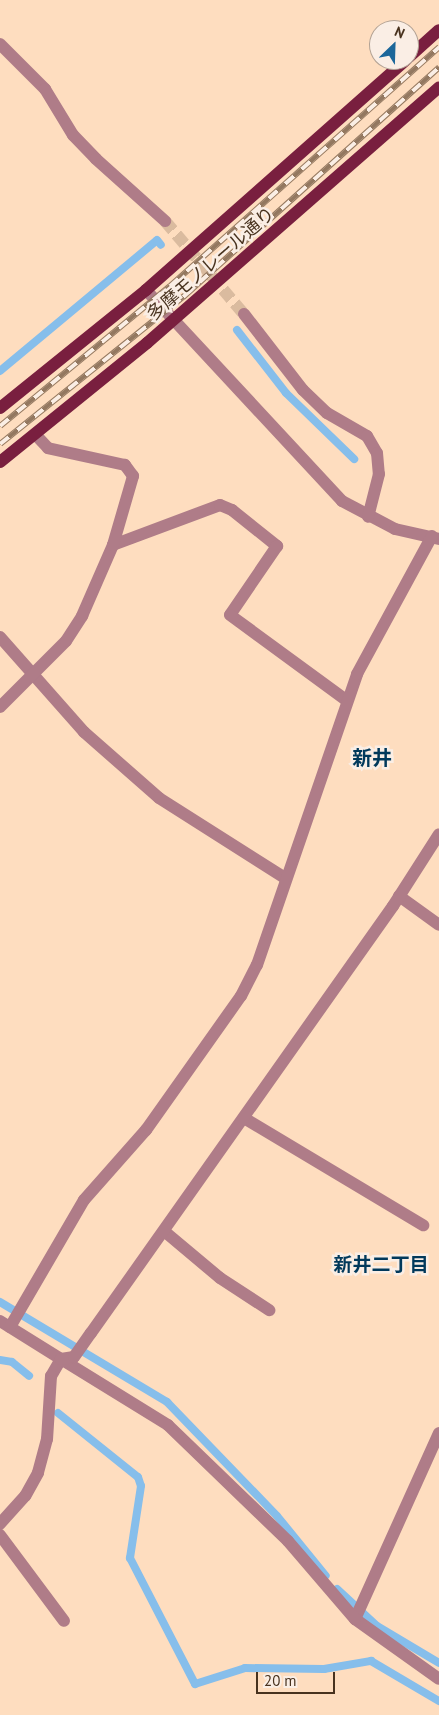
<!DOCTYPE html>
<meta charset="utf-8">
<style>
body{margin:0}
#map{position:relative;width:439px;height:1715px;overflow:hidden;background:#feddbf;font-family:"PT Sans","Noto Sans JP",sans-serif}
div>[style]{position:absolute}
.stream>*{height:8px;margin:-4px;padding:0 4px;transform-origin:4px;border-radius:4px;background:#86beeb}
.minor-tunnel>*{height:12px;margin-top:-6px;transform-origin:0;background:repeating-linear-gradient(90deg,#dabb9f 0 12px,transparent 0 18px)}
.minor>*{height:12px;margin:-6px;padding:0 6px;transform-origin:6px;border-radius:6px;background:#af7c88}
.major>*{height:12px;margin:-6px;padding:0 6px;transform-origin:6px;border-radius:6px;background:#791f3f}
.rail>*{height:5.5px;margin-top:-2.75px;transform-origin:0;background:repeating-linear-gradient(90deg,#faeee5 0 11px,#937860 0 22px);box-sizing:border-box;border-block:1px solid #937860}
span{translate:-50% -50%;white-space:nowrap;text-align:center;line-height:1.15;-webkit-text-stroke:5px #faeee5;paint-order:stroke}
.street-label{font-size:18px;color:#48321e}
.neighbourhood-label{font-size:19px;color:#01395b;font-weight:700}
.quarter-label{font-size:20px;color:#01395b;font-weight:700}
.north{position:absolute;left:369px;top:20px;width:50px;height:50px;box-sizing:border-box;background:#faeee5;border:1px solid #b3a395;border-radius:50%;rotate:24deg;font-size:14px;font-weight:700;line-height:20px;text-align:center;color:#48321e}
.north::after{content:'';display:block;margin:auto;width:18px;height:22px;background:#1c679a;clip-path:polygon(50% 0,100% 100%,50% 72%,0 100%)}
.scale{position:absolute;left:256px;top:1672px;width:79px;height:22px;box-sizing:border-box;border:2px solid #48321e;border-top:0;padding-left:6px;font-size:15px;line-height:18px;white-space:nowrap;color:#48321e;-webkit-text-stroke:4px #faeee5;paint-order:stroke}
</style>
<div id="map">
<div class="stream">
<div style="left:237px;top:330px;width:80px;rotate:52.1deg"></div>
<div style="left:286px;top:393px;width:95px;rotate:44.1deg"></div>
<div style="left:0;top:371px;width:204px;rotate:-39.8deg"></div>
<div style="left:157px;top:240px;width:6px;rotate:51deg"></div>
<div style="left:0;top:1302px;width:195px;rotate:30.9deg"></div>
<div style="left:167px;top:1402px;width:158px;rotate:46deg"></div>
<div style="left:277px;top:1516px;width:77px;rotate:50.8deg"></div>
<div style="left:0;top:1360px;width:12px;rotate:9deg"></div>
<div style="left:12px;top:1362px;width:22px;rotate:39deg"></div>
<div style="left:58px;top:1413px;width:102px;rotate:38.7deg"></div>
<div style="left:138px;top:1477px;width:9px;rotate:72deg"></div>
<div style="left:141px;top:1486px;width:73px;rotate:98.7deg"></div>
<div style="left:130px;top:1558px;width:142px;rotate:62.7deg"></div>
<div style="left:195px;top:1684px;width:52px;rotate:-17.7deg"></div>
<div style="left:245px;top:1668px;width:79px;rotate:0.7deg"></div>
<div style="left:324px;top:1669px;width:48px;rotate:-9.7deg"></div>
<div style="left:371px;top:1661px;width:79px;rotate:30.5deg"></div>
<div style="left:337px;top:1589px;width:54px;rotate:42.8deg"></div>
<div style="left:377px;top:1626px;width:72px;rotate:30.8deg"></div>
</div>
<div class="minor-tunnel">
<div style="left:165px;top:221px;width:122px;rotate:49.7deg"></div>
</div>
<div class="minor">
<div style="left:0;top:44px;width:64px;rotate:45deg"></div>
<div style="left:45px;top:89px;width:54px;rotate:58.7deg"></div>
<div style="left:73px;top:135px;width:33px;rotate:46deg"></div>
<div style="left:96px;top:159px;width:93px;rotate:41.9deg"></div>
<div style="left:146px;top:290px;width:288px;rotate:47.1deg"></div>
<div style="left:342px;top:501px;width:60px;rotate:27.8deg"></div>
<div style="left:395px;top:529px;width:45px;rotate:12.8deg"></div>
<div style="left:244px;top:314px;width:96px;rotate:52.2deg"></div>
<div style="left:303px;top:390px;width:33px;rotate:44deg"></div>
<div style="left:327px;top:413px;width:46px;rotate:29.9deg"></div>
<div style="left:367px;top:436px;width:20px;rotate:60deg"></div>
<div style="left:377px;top:453px;width:21px;rotate:85deg"></div>
<div style="left:379px;top:474px;width:44px;rotate:104.3deg"></div>
<div style="left:113px;top:545px;width:114px;rotate:-20.5deg"></div>
<div style="left:220px;top:505px;width:13px;rotate:23deg"></div>
<div style="left:232px;top:510px;width:58px;rotate:38.7deg"></div>
<div style="left:277px;top:546px;width:83px;rotate:124.3deg"></div>
<div style="left:230px;top:615px;width:144px;rotate:36.2deg"></div>
<div style="left:0;top:637px;width:127px;rotate:48.5deg"></div>
<div style="left:84px;top:732px;width:100px;rotate:41.3deg"></div>
<div style="left:159px;top:798px;width:149px;rotate:32.4deg"></div>
<div style="left:0;top:707px;width:93px;rotate:-45deg"></div>
<div style="left:66px;top:641px;width:30px;rotate:-57deg"></div>
<div style="left:82px;top:616px;width:77px;rotate:-66.4deg"></div>
<div style="left:113px;top:545px;width:72px;rotate:-73.8deg"></div>
<div style="left:133px;top:476px;width:14px;rotate:-126deg"></div>
<div style="left:125px;top:465px;width:79px;rotate:-167.6deg"></div>
<div style="left:48px;top:448px;width:18px;rotate:-133deg"></div>
<div style="left:399px;top:896px;width:49px;rotate:35.9deg"></div>
<div style="left:244px;top:1118px;width:209px;rotate:30.9deg"></div>
<div style="left:164px;top:1231px;width:73px;rotate:40deg"></div>
<div style="left:220px;top:1278px;width:59px;rotate:33.1deg"></div>
<div style="left:0;top:1321px;width:72px;rotate:31.9deg"></div>
<div style="left:61px;top:1359px;width:20px;rotate:120deg"></div>
<div style="left:51px;top:1376px;width:63px;rotate:93.6deg"></div>
<div style="left:47px;top:1439px;width:35px;rotate:105deg"></div>
<div style="left:38px;top:1473px;width:26px;rotate:119deg"></div>
<div style="left:25px;top:1496px;width:38px;rotate:132deg"></div>
<div style="left:10px;top:1327px;width:147px;rotate:-59.8deg"></div>
<div style="left:84px;top:1200px;width:94px;rotate:-48.5deg"></div>
<div style="left:146px;top:1130px;width:164px;rotate:-54.7deg"></div>
<div style="left:241px;top:996px;width:35px;rotate:-63deg"></div>
<div style="left:257px;top:965px;width:308px;rotate:-71deg"></div>
<div style="left:357px;top:674px;width:157px;rotate:-61.5deg"></div>
<div style="left:439px;top:1433px;width:204px;rotate:114.3deg"></div>
<div style="left:355px;top:1619px;width:103px;rotate:35.5deg"></div>
<div style="left:0;top:1535px;width:107px;rotate:53.3deg"></div>
<div style="left:355px;top:1619px;width:103px;rotate:-130.7deg"></div>
<div style="left:288px;top:1541px;width:167px;rotate:-136deg"></div>
<div style="left:168px;top:1425px;width:126px;rotate:-148.3deg"></div>
<div style="left:61px;top:1359px;width:13px;rotate:-9deg"></div>
<div style="left:74px;top:1357px;width:29px;rotate:-55deg"></div>
<div style="left:91px;top:1333px;width:523px;rotate:-54.73deg"></div>
<div style="left:393px;top:906px;width:85px;rotate:-57.4deg"></div>
</div>
<div class="major">
<div style="left:409px;top:57px;width:40px;rotate:-42deg"></div>
<div style="left:0;top:408px;width:188px;rotate:-38.9deg"></div>
<div style="left:146px;top:290px;width:347px;rotate:-41.5deg"></div>
<div style="left:0;top:462px;width:189px;rotate:-39deg"></div>
<div style="left:147px;top:343px;width:388px;rotate:-41.2deg"></div>
</div>
<div class="rail">
<div style="left:0;top:426px;width:220px;rotate:-39.5deg"></div>
<div style="left:170px;top:286px;width:360px;rotate:-41.6deg"></div>
<div style="left:0;top:444px;width:235px;rotate:-38.8deg"></div>
<div style="left:183px;top:297px;width:344px;rotate:-41.9deg"></div>
</div>
<div class="street-label">
<span style="left:211px;top:264px;rotate:-41deg">多摩モノレール通り</span>
</div>
<div class="neighbourhood-label">
<span style="left:381px;top:1265px">新井二丁目</span>
</div>
<div class="quarter-label">
<span style="left:372px;top:758px">新井</span>
</div>
<div class="north">N</div>
<div class="scale">20 m</div>
</div>
